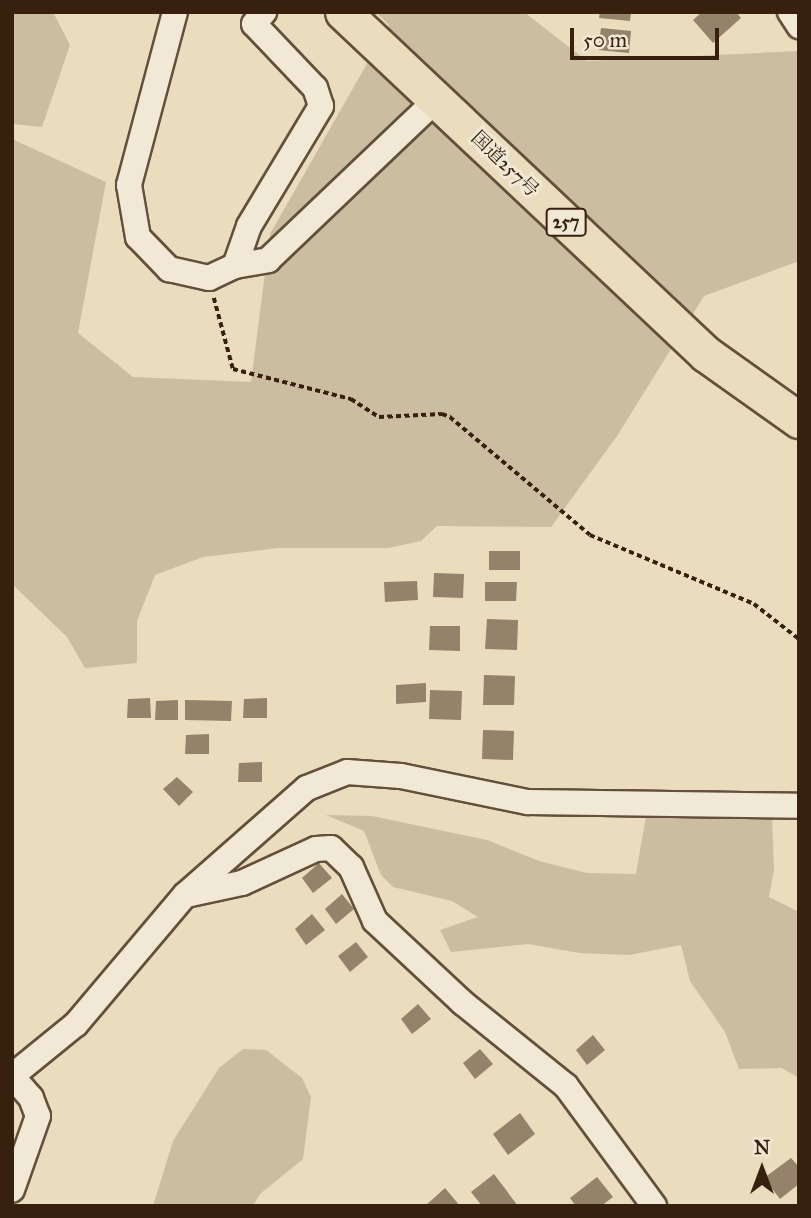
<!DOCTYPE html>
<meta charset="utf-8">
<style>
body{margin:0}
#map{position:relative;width:811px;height:1218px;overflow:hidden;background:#e9ddbe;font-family:"IM FELL Great Primer","Noto Serif JP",serif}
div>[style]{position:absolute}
.green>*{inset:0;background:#cbbda0}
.building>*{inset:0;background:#94826a}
.path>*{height:3.5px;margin-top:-1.75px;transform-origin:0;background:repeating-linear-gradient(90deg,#38200e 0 5px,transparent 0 8.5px)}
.roads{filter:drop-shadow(2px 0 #644f3a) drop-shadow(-2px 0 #644f3a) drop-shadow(0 2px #644f3a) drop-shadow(0 -2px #644f3a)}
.minor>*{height:24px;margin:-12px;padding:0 12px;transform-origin:12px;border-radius:12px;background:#f1e9d5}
.highway>*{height:35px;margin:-17.5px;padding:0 17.5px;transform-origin:17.5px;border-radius:17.5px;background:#e9ddbe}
span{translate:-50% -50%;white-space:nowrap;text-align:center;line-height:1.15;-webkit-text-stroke:6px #f1e9d5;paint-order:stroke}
.shield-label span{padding:2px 5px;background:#f1e9d5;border:2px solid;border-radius:5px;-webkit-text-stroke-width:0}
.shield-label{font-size:18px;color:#38200e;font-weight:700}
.street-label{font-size:19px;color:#38200e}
.frame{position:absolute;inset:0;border:14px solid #38200e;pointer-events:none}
.north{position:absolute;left:727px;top:1134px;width:70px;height:70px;-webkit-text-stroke:5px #f1e9d5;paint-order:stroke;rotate:0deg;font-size:19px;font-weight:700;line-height:28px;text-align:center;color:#38200e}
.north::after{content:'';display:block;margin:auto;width:24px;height:32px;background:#38200e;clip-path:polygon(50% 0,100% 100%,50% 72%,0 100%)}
.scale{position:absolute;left:570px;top:28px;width:149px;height:32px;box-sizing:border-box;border:4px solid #38200e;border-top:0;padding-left:9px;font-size:21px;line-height:24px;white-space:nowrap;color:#38200e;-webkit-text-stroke:5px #f1e9d5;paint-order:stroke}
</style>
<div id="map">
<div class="green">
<div style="clip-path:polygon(12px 12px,53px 12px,70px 45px,42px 127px,12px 124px)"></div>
<div style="clip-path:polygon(376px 12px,524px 12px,587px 61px,799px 51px,799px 261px,704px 296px,617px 436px,551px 527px,437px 526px,421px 541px,388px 548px,278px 548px,203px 557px,155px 575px,137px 621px,137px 663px,85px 668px,67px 637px,12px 584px,12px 139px,106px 182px,78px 333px,133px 377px,251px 382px,270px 234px,389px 25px)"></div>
<div style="clip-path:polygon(326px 815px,372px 816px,487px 840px,539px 861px,587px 873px,636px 874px,646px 816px,772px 817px,774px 870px,769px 897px,799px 912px,799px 1078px,782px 1068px,739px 1069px,725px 1032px,690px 981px,681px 945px,629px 955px,579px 953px,528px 944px,451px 952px,440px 930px,478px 917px,452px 901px,393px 887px,381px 875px,364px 831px)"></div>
<div style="clip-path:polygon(243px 1049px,266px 1050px,302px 1078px,311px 1097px,303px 1159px,260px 1194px,253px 1206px,153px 1206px,173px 1141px,219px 1068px)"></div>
</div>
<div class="building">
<div style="clip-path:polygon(600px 12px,631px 12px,630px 21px,599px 18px)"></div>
<div style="clip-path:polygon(702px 12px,736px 12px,741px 18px,713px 43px,693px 20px)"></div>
<div style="clip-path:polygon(601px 28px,631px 31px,629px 53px,598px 50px)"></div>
<div style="clip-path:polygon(489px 551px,520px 551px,520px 570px,489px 570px)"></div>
<div style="clip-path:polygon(434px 573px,464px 574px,463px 598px,433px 597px)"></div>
<div style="clip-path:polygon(417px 581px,418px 600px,385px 602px,384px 582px)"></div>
<div style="clip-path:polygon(485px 582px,517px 582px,516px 601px,485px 601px)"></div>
<div style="clip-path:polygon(487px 619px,518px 620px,517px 650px,485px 649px)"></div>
<div style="clip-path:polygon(430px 626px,460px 626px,460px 651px,429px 650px)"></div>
<div style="clip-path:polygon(484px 675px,515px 676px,514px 705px,483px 705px)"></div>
<div style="clip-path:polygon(426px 683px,426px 702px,396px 704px,396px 685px)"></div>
<div style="clip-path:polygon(430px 690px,462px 691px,461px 720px,429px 719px)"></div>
<div style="clip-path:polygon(150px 698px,151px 718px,127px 718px,128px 699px)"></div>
<div style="clip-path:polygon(267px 698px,267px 718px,243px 718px,244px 699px)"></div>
<div style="clip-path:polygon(178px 700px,178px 720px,155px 720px,156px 701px)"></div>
<div style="clip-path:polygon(185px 700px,232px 701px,231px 721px,185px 720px)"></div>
<div style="clip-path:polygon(483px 730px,514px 731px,513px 760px,482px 759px)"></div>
<div style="clip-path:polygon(209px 734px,209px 754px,185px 754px,186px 735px)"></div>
<div style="clip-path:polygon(262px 762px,262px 782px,238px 782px,239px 763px)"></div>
<div style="clip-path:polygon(177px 777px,193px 792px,179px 806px,163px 789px)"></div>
<div style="clip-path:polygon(319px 863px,332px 878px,313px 893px,302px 878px)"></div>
<div style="clip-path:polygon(342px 894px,354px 909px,336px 924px,325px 909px)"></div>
<div style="clip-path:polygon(312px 914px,325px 930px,306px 945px,295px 929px)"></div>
<div style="clip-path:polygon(356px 942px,368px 957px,350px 972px,338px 956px)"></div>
<div style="clip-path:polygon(418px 1004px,431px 1019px,412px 1034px,401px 1019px)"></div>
<div style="clip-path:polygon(593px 1035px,605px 1050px,587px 1065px,576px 1050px)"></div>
<div style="clip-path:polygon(480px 1049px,493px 1064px,475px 1079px,463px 1063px)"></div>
<div style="clip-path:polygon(520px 1113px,535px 1134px,508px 1155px,493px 1134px)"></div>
<div style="clip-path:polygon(791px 1158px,799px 1167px,799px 1184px,780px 1199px,764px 1178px)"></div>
<div style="clip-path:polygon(494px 1174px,518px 1206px,482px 1206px,471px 1192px)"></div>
<div style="clip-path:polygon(597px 1177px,613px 1197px,601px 1206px,576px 1206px,570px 1198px)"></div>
<div style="clip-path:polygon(445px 1188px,460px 1206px,425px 1206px)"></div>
</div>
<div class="path">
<div style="left:214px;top:298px;width:73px;rotate:75deg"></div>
<div style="left:233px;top:369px;width:122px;rotate:14.3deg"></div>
<div style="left:351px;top:399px;width:33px;rotate:33deg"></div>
<div style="left:379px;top:417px;width:63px;rotate:-2.7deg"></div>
<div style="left:442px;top:414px;width:9px;rotate:21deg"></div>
<div style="left:450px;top:417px;width:183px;rotate:40.1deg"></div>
<div style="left:590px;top:535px;width:178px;rotate:22.8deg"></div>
<div style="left:754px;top:604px;width:57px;rotate:37.9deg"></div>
</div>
<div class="roads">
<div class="minor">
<div style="left:175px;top:12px;width:179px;rotate:104.9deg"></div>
<div style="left:129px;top:185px;width:53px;rotate:80.2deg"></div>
<div style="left:138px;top:237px;width:45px;rotate:45.9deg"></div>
<div style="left:169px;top:269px;width:41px;rotate:12.7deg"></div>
<div style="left:209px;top:278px;width:29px;rotate:-25deg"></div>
<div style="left:235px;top:266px;width:34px;rotate:-10deg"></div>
<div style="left:268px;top:260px;width:233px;rotate:-43.6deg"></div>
<div style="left:790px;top:12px;width:17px;rotate:57deg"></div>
<div style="left:235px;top:266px;width:42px;rotate:-70.7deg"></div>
<div style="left:249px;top:226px;width:140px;rotate:-59deg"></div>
<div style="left:321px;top:106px;width:19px;rotate:-108deg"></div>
<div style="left:315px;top:88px;width:88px;rotate:-133.6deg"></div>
<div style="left:254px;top:24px;width:16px;rotate:-50deg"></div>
<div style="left:186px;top:895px;width:57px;rotate:-12.1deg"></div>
<div style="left:242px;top:883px;width:81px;rotate:-24.7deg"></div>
<div style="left:316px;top:849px;width:15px;rotate:-4deg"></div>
<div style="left:331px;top:848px;width:28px;rotate:44deg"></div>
<div style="left:351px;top:867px;width:59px;rotate:66deg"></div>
<div style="left:375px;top:921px;width:120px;rotate:43deg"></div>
<div style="left:463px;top:1003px;width:132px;rotate:38.9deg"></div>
<div style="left:566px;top:1086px;width:149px;rotate:53.7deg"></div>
<div style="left:12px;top:1076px;width:82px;rotate:-39.1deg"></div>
<div style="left:76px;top:1024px;width:169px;rotate:-49.8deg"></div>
<div style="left:185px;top:895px;width:162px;rotate:-41.3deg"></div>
<div style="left:307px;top:788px;width:43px;rotate:-21.8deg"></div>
<div style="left:347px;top:772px;width:54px;rotate:4.2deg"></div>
<div style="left:401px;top:776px;width:130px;rotate:11.6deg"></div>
<div style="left:528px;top:802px;width:271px;rotate:0.8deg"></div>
<div style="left:12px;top:1076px;width:29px;rotate:49deg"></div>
<div style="left:31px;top:1098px;width:19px;rotate:69deg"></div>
<div style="left:38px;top:1116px;width:78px;rotate:109.4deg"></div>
</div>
<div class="highway">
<div style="left:343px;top:12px;width:499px;rotate:43.3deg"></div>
<div style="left:706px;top:354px;width:114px;rotate:35.4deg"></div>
</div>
</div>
<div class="shield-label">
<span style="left:566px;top:222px">257</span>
</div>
<div class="street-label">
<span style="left:505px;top:164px;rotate:44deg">国道257号</span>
</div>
<div class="frame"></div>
<div class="north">N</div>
<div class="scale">50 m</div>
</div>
